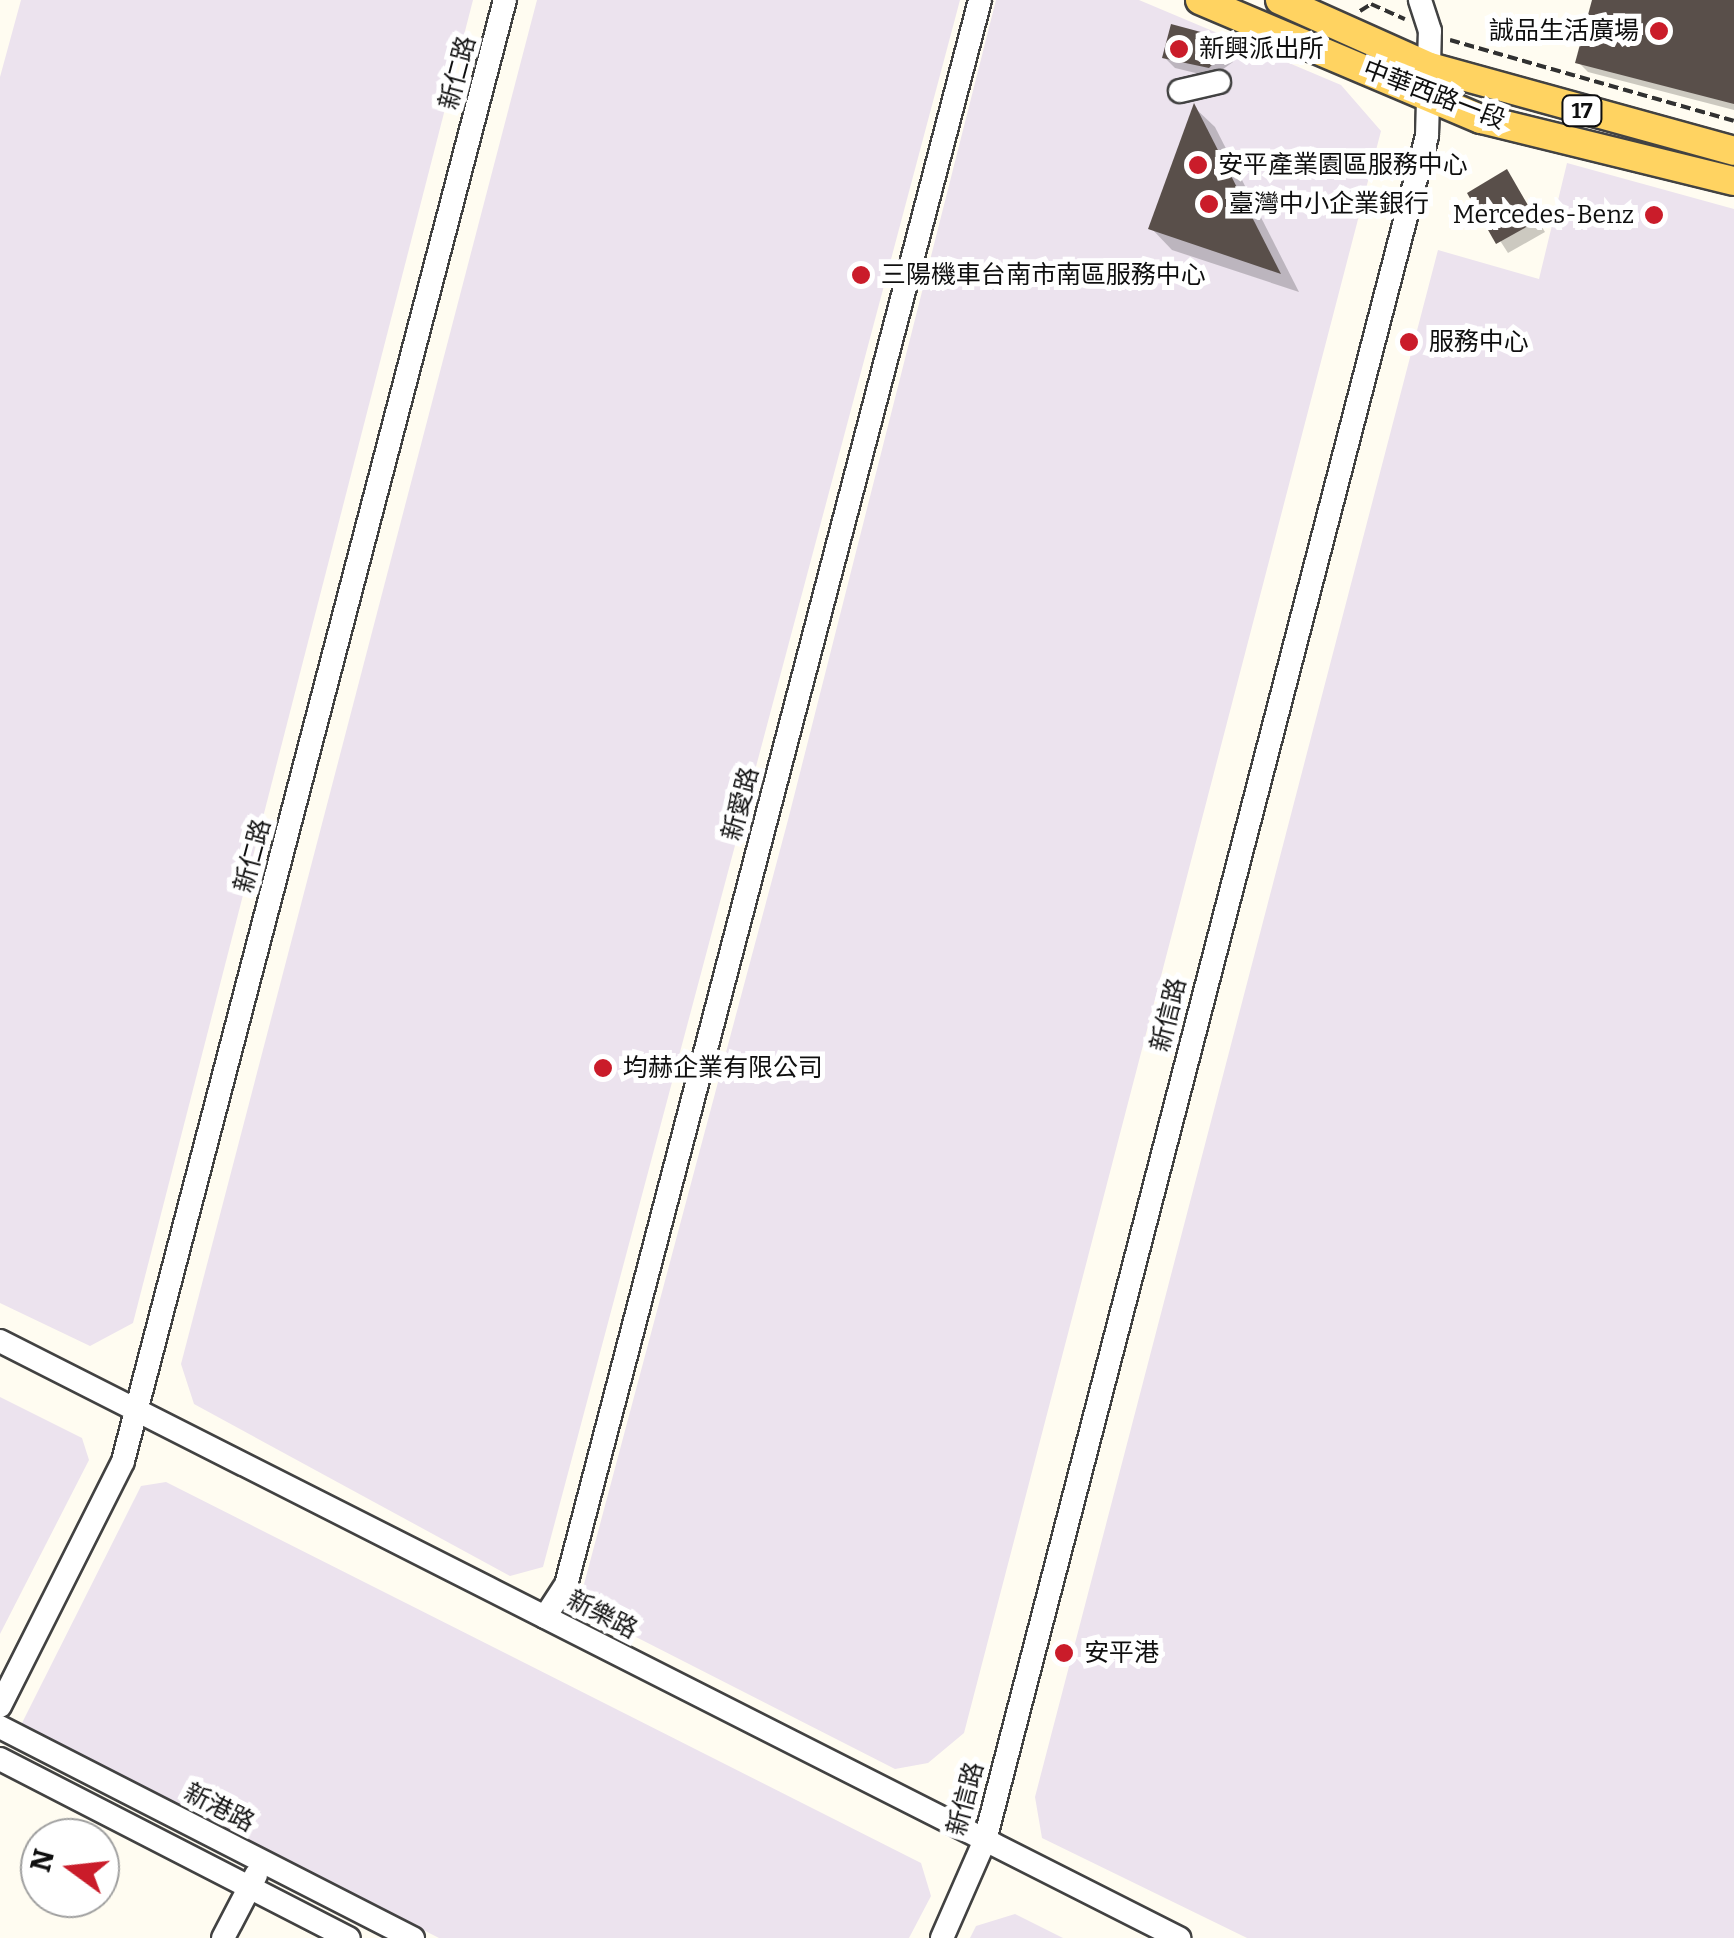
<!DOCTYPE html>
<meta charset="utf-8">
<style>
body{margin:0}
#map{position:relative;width:1734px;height:1938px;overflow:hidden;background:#fffcf1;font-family:Bitter,"Noto Sans TC",serif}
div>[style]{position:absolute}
.industrial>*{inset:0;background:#ece3ee}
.shadow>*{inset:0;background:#0003}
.building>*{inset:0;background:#594f4a}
.path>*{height:4px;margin-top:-2px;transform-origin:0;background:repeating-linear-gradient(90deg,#313131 0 10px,transparent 0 15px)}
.roads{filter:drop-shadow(2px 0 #424242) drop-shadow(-2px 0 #424242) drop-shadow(0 2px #424242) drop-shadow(0 -2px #424242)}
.minor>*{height:22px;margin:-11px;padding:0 11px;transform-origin:11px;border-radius:11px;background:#fff}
.major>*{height:28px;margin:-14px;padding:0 14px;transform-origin:14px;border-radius:14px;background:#ffd361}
.dots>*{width:28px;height:28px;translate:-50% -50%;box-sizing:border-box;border:5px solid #fff;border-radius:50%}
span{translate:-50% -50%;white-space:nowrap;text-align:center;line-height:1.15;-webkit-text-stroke:10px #fff;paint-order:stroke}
.shield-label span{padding:2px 8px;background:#fff;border:2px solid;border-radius:8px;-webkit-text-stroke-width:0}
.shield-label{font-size:22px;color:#0f0f0f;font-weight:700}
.poi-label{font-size:25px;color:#0f0f0f}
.right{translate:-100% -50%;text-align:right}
.left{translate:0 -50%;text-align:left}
.street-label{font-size:25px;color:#0f0f0f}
.north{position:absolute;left:20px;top:1818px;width:100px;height:100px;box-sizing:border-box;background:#fff;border:2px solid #9f9f9f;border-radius:50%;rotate:285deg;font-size:28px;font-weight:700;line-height:40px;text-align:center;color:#0f0f0f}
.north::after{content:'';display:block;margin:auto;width:35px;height:45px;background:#ca1c2a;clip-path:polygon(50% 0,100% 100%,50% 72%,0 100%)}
</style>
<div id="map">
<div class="industrial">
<div style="clip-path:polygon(21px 0,473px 0,133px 1323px,90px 1346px,0 1303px,0 77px)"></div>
<div style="clip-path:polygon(537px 0,960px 0,543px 1567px,510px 1576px,194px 1404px,181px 1364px)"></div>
<div style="clip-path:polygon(996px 0,1139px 0,1341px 85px,1381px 131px,964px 1733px,928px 1763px,895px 1769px,585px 1611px,583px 1588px,788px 820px)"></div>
<div style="clip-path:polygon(1567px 163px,1734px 209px,1734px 1938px,1247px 1938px,1042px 1838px,1035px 1797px,1438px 250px,1539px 279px)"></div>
<div style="clip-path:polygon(0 1397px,82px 1438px,89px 1460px,0 1634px)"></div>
<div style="clip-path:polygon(166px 1482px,921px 1863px,931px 1896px,909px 1938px,439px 1938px,21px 1725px,141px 1486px)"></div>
<div style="clip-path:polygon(1015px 1914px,1063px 1938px,970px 1938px,976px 1926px)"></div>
</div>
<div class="shadow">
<div style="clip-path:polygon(1594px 0,1734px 0,1734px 110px,1588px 72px,1578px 62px)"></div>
<div style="clip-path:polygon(1222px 48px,1233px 62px,1212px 77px,1175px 68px,1165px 58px)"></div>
<div style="clip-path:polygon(1195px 108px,1215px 127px,1299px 292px,1172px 250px,1151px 228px)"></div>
<div style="clip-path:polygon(1507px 172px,1545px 232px,1508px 253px,1470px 194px)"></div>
</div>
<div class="building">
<div style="clip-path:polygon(1592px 0,1734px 0,1734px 104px,1575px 63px)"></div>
<div style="clip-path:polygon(1171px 24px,1212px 35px,1225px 51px,1209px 68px,1162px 58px)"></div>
<div style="clip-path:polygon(1194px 103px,1281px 274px,1148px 229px)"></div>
<div style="clip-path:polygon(1507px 169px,1537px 221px,1496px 244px,1467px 193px)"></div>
</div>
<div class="path">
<div style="left:1360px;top:11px;width:13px;rotate:-32deg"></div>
<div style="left:1371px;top:4px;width:37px;rotate:24deg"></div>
<div style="left:1450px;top:40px;width:295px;rotate:15.9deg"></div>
</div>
<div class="roads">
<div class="minor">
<div style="left:1180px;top:91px;width:40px;rotate:-13deg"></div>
<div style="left:0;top:1341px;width:1322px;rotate:26.86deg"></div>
<div style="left:545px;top:1617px;width:38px;rotate:-57deg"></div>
<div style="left:566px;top:1585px;width:1638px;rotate:-75.36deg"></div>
<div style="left:0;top:1706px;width:274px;rotate:-63.3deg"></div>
<div style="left:123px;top:1461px;width:1510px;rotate:-75.35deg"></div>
<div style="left:0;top:1727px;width:464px;rotate:27.1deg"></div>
<div style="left:0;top:1759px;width:392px;rotate:27.2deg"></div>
<div style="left:223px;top:1938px;width:71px;rotate:-62.4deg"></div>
<div style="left:942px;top:1938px;width:107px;rotate:-66.3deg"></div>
<div style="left:985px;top:1840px;width:1760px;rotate:-75.46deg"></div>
<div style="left:1427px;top:136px;width:105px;rotate:-88.4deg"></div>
<div style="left:1430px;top:31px;width:33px;rotate:-108deg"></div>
</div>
<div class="major">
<div style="left:1200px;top:0;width:305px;rotate:23deg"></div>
<div style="left:1481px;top:119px;width:260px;rotate:13.8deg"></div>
<div style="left:1280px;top:0;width:164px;rotate:24.1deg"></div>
<div style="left:1430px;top:67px;width:315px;rotate:15.4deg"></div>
</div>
</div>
<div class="dots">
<div style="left:1659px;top:31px;background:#ca1c2a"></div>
<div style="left:1179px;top:49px;background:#ca1c2a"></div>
<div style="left:1198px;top:165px;background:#ca1c2a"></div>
<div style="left:1209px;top:204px;background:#ca1c2a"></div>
<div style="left:1654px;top:215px;background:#ca1c2a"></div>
<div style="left:861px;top:275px;background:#ca1c2a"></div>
<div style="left:1409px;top:342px;background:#ca1c2a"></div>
<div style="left:603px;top:1068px;background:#ca1c2a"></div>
<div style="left:1064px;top:1653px;background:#ca1c2a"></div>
</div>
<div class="shield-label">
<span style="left:1582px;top:111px">17</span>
</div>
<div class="poi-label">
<span class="right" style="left:1639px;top:31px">誠品生活廣場</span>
<span class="left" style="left:1199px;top:49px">新興派出所</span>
<span class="left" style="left:1218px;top:165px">安平產業園區服務中心</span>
<span class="left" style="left:1229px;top:204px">臺灣中小企業銀行</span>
<span class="right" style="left:1634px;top:215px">Mercedes-Benz</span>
<span class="left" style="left:881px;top:275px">三陽機車台南市南區服務中心</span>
<span class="left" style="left:1429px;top:342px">服務中心</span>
<span class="left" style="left:623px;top:1068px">均赫企業有限公司</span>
<span class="left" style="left:1084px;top:1653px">安平港</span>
</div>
<div class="street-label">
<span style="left:458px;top:73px;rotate:-75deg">新仁路</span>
<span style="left:1434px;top:95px;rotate:21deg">中華西路一段</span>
<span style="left:741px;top:804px;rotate:-75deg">新愛路</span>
<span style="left:253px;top:856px;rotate:-75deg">新仁路</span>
<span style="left:1169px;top:1015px;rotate:-76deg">新信路</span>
<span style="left:602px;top:1615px;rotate:27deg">新樂路</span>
<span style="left:966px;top:1799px;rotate:-75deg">新信路</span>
<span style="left:219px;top:1808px;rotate:27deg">新港路</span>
</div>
<div class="north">N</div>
</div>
